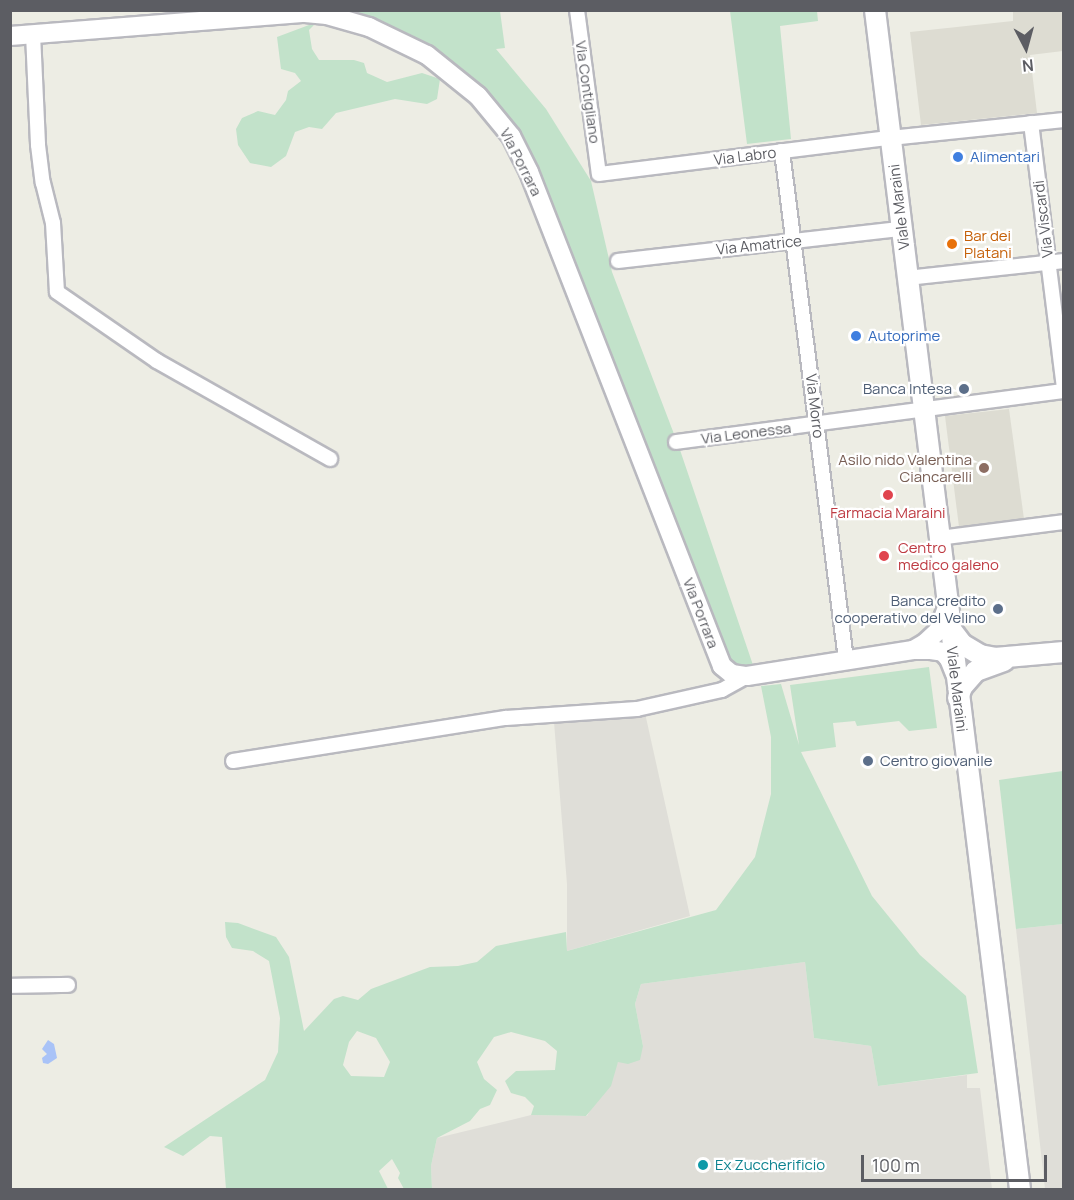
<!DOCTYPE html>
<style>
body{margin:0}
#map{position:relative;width:1074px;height:1200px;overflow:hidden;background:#edede4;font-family:Manrope,sans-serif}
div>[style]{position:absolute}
.industrial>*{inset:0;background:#dfded8}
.education>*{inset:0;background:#dddcd2}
.green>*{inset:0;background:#c2e2ca}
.water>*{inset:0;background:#a9c3f7}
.roads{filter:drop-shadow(2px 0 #b9b9bf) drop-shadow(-2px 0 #b9b9bf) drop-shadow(0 2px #b9b9bf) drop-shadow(0 -2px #b9b9bf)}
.minor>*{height:14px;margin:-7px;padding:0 7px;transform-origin:7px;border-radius:7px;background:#fff}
.tertiary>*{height:18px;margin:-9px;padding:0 9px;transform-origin:9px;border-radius:9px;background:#fff}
.secondary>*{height:20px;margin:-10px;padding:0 10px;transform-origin:10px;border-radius:10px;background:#fff}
.dots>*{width:16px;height:16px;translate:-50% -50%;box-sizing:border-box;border:3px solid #fff;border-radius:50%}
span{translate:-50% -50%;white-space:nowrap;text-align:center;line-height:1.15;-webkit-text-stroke:4.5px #fff;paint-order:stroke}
.street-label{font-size:15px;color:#5c5d63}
.shop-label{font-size:15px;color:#366cbe}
.left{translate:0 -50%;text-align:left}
.food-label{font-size:15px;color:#c56008}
.service-label{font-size:15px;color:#4e5e75}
.right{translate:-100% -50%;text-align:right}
.education-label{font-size:15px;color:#785e54}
.health-label{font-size:15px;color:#be3a42}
.culture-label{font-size:15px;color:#0d838f}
.frame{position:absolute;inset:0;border:12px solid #5c5d63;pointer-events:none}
.north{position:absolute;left:996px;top:18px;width:60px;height:60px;-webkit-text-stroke:4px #fff;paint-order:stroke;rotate:174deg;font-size:16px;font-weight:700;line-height:24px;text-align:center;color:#5c5d63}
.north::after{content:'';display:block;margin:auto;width:21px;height:27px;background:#5c5d63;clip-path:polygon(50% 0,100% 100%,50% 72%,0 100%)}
.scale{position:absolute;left:861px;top:1155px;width:186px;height:27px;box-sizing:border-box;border:3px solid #5c5d63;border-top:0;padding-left:8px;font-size:18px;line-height:21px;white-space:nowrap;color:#5c5d63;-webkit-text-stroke:4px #fff;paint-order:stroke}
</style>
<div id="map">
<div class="industrial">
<div style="clip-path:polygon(645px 713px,690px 916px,567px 951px,567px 884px,554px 722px)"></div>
<div style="clip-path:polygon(1063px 924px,1063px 1189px,1045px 1189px,1016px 929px)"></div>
<div style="clip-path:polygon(805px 962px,814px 1038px,871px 1046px,878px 1086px,967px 1075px,967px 1088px,980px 1088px,992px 1189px,432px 1190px,431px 1166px,437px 1138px,531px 1115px,587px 1116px,618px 1062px,643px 1046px,635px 1004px,641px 984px)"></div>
</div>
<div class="education">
<div style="clip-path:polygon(1013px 11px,1063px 11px,1063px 51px,1030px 55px,1037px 113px,921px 125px,910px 32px,1013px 21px)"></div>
<div style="clip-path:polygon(1009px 409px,1024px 519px,959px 527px,945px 416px)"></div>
</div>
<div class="green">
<div style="clip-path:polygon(237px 11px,500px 11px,505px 48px,496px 49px,546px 109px,591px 181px,612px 272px,679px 447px,754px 668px,739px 672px,728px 664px,529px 172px,478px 96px,369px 27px)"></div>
<div style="clip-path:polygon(730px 11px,817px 11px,818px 21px,780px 26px,791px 139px,747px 144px)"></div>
<div style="clip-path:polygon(317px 22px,309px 30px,312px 49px,319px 60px,354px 60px,364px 63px,367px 73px,387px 82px,422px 73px,440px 79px,437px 99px,427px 104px,395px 99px,336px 113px,322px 129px,309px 127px,295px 132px,286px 156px,271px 167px,250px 163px,238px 145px,236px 129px,242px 118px,258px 111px,275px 115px,286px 100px,288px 91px,301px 81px,295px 73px,281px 69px,277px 37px)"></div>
<div style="clip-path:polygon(evenodd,929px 667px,937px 728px,909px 731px,899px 721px,857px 726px,855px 721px,833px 723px,836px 747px,801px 752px,872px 896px,920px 955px,966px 996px,978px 1073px,878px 1086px,871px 1046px,814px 1038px,805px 962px,641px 984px,635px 1004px,643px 1046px,640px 1060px,628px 1064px,618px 1062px,611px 1086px,586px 1116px,531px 1115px,534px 1106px,525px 1097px,511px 1093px,505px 1081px,516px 1071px,555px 1070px,557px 1051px,545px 1041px,511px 1032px,494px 1037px,477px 1062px,484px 1079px,497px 1090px,490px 1105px,480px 1109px,470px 1121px,437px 1138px,431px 1166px,432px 1189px,404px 1189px,398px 1178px,400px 1173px,392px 1159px,379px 1171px,388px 1189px,226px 1189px,222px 1137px,210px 1136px,183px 1156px,164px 1147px,265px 1080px,278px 1052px,280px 1018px,269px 961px,253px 951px,232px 948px,226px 937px,225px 922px,238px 923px,276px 937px,289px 957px,304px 1031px,334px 999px,343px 996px,358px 1000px,371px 989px,430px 967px,458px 966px,477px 962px,496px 946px,566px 932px,567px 951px,716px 910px,755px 857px,771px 794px,771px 737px,761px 686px,781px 684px,799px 745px,790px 685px,929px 667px,357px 1031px,376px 1038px,390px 1062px,384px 1077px,351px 1076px,343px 1065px,349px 1042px,357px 1031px)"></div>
<div style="clip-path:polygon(1063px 771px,1063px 924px,1016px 929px,999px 780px)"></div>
</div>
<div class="water">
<div style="clip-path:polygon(48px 1040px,54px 1044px,57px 1058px,48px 1064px,43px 1063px,42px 1058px,47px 1054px,42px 1049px)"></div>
</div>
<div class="roads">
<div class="minor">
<div style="left:577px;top:10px;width:165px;rotate:82.4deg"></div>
<div style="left:599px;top:174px;width:293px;rotate:-7.1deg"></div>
<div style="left:890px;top:138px;width:175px;rotate:-5.9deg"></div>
<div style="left:33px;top:34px;width:111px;rotate:87.4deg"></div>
<div style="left:38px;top:145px;width:38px;rotate:83deg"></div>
<div style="left:43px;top:183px;width:41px;rotate:76deg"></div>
<div style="left:53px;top:223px;width:69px;rotate:86.7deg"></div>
<div style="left:57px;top:292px;width:121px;rotate:34.6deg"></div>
<div style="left:157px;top:361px;width:199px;rotate:29.5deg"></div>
<div style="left:1031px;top:123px;width:266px;rotate:82.9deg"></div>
<div style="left:782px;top:151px;width:513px;rotate:82.83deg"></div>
<div style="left:618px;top:261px;width:285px;rotate:-6.5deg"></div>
<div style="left:907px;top:278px;width:158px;rotate:-6.2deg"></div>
<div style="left:676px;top:442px;width:391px;rotate:-7.5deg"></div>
<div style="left:939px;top:538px;width:126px;rotate:-7.3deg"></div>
<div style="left:233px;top:761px;width:276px;rotate:-9deg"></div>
<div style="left:506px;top:718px;width:131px;rotate:-3.9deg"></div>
<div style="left:637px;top:709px;width:87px;rotate:-12.6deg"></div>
<div style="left:722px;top:690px;width:29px;rotate:-29deg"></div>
<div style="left:10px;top:986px;width:58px;rotate:-1deg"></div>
</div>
<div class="tertiary">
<div style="left:10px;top:36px;width:296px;rotate:-4.5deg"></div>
<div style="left:305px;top:13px;width:22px;rotate:5deg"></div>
<div style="left:327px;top:15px;width:44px;rotate:15.9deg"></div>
<div style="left:369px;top:27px;width:64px;rotate:25.8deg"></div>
<div style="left:427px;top:55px;width:65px;rotate:38.8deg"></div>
<div style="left:478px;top:96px;width:52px;rotate:50.5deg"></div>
<div style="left:511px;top:136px;width:40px;rotate:63.4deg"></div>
<div style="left:529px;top:172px;width:530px;rotate:68.66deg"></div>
<div style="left:722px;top:666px;width:13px;rotate:39deg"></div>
<div style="left:732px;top:674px;width:15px;rotate:8deg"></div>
<div style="left:747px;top:676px;width:168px;rotate:-8.9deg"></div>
<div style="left:913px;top:650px;width:18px"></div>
<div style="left:931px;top:650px;width:12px;rotate:9deg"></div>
<div style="left:943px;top:652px;width:9px;rotate:49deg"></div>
<div style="left:949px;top:659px;width:16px;rotate:68deg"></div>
<div style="left:913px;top:650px;width:14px;rotate:-30deg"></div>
<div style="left:925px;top:643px;width:18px;rotate:-43deg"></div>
<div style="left:938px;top:631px;width:25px;rotate:-69deg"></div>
</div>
<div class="secondary">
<div style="left:875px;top:10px;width:1189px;rotate:82.99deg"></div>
<div style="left:950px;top:628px;width:20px;rotate:53deg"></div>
<div style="left:962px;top:644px;width:21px;rotate:31deg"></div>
<div style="left:980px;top:655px;width:15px;rotate:11deg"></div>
<div style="left:995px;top:658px;width:69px;rotate:-5deg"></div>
<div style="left:958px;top:698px;width:12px;rotate:-70deg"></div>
<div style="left:962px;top:687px;width:21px;rotate:-49deg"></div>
<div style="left:976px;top:671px;width:30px;rotate:-20deg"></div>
</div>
</div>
<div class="dots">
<div style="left:958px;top:157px;background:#3f7fe0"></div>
<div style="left:952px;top:244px;background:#e8710a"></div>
<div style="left:856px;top:336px;background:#3f7fe0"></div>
<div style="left:964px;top:389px;background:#5c6f8a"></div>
<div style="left:984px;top:468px;background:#8d6e63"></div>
<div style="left:888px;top:495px;background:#e0444e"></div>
<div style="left:884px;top:556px;background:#e0444e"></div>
<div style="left:998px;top:609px;background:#5c6f8a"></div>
<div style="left:868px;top:761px;background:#5c6f8a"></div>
<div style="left:703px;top:1165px;background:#0f9aa8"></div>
</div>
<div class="street-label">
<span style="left:588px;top:92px;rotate:82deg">Via Contigliano</span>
<span style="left:745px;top:156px;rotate:-7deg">Via Labro</span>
<span style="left:521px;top:162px;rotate:63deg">Via Porrara</span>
<span style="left:899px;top:207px;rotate:-97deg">Viale Maraini</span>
<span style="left:1043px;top:219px;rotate:-97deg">Via Viscardi</span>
<span style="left:759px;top:245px;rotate:-6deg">Via Amatrice</span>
<span style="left:815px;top:406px;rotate:83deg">Via Morro</span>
<span style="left:746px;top:433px;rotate:-7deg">Via Leonessa</span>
<span style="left:701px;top:613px;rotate:69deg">Via Porrara</span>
<span style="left:957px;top:689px;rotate:83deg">Viale Maraini</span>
</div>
<div class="shop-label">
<span class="left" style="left:970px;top:157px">Alimentari</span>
<span class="left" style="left:868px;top:336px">Autoprime</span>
</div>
<div class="food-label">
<span class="left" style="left:964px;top:244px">Bar dei<br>Platani</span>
</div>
<div class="service-label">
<span class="right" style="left:952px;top:389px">Banca Intesa</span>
<span class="right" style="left:986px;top:609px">Banca credito<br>cooperativo del Velino</span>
<span class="left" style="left:880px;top:761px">Centro giovanile</span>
</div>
<div class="education-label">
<span class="right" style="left:972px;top:468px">Asilo nido Valentina<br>Ciancarelli</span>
</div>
<div class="health-label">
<span style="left:888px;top:513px">Farmacia Maraini</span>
<span class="left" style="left:898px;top:556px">Centro<br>medico galeno</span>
</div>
<div class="culture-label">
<span class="left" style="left:715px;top:1165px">Ex Zuccherificio</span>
</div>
<div class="frame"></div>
<div class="north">N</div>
<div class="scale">100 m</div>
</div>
